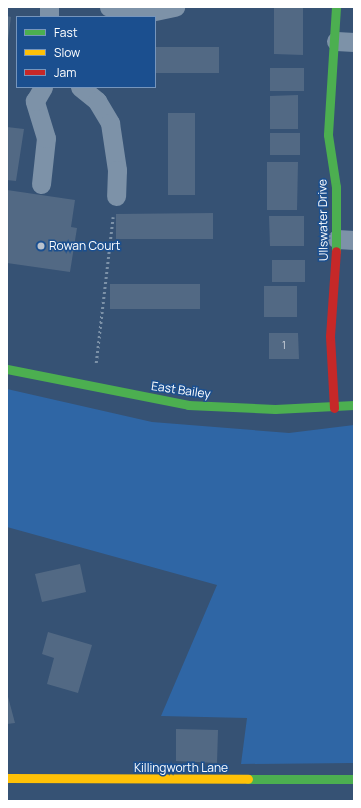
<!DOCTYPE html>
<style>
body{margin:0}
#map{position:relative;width:361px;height:808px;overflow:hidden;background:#365274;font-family:Manrope,sans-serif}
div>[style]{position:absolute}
.green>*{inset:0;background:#2f66a5}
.building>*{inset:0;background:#526984}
.path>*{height:2.5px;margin-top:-1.25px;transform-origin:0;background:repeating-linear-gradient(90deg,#7d92a8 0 2px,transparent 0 5px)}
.street>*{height:19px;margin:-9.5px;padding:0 9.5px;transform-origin:9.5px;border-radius:9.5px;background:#7d92a8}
.fast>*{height:9px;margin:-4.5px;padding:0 4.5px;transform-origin:4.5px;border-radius:4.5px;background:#4caf50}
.slow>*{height:9px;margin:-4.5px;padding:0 4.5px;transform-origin:4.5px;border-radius:4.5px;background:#ffc107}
.jam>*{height:9px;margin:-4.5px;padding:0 4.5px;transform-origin:4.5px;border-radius:4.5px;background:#c62828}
.dots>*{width:11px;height:11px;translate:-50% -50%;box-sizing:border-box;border:2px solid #1b4f8f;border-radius:50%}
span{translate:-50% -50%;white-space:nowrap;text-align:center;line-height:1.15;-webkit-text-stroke:3px #1b4f8f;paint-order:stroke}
.number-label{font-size:10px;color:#d4dae0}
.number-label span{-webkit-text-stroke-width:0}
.street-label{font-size:12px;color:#fff}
.poi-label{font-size:12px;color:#fff}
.left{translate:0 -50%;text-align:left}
.frame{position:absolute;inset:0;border:8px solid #fff;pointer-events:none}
.legend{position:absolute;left:16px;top:16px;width:140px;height:72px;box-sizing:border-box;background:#1b4f8f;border:1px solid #7695bc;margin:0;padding:5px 7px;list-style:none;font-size:12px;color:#fff}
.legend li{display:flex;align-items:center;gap:8px;height:20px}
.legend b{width:20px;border:1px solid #7695bc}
</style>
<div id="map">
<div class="green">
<div style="clip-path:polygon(7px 389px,152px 422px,289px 433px,354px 425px,354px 763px,241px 764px,247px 718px,161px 716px,217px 585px,7px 527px)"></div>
</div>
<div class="building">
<div style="clip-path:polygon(274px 7px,303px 7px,303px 55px,274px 54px)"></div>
<div style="clip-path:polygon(7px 16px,11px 17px,8px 40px,7px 40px)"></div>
<div style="clip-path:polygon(155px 47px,219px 47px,219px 73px,155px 73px)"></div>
<div style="clip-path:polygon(270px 68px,304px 68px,304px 91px,270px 91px)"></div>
<div style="clip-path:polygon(298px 95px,298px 129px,270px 129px,270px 96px)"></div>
<div style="clip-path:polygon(168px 113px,195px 113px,195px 195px,168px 195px)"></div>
<div style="clip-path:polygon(7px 127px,24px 129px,16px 181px,7px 180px)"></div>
<div style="clip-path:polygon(270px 133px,300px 133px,300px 155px,270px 155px)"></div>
<div style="clip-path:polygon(267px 162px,298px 162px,297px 210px,267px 210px)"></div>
<div style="clip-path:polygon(7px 190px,75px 200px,71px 227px,77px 228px,70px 272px,7px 263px)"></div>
<div style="clip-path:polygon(213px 213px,213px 239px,116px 239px,116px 214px)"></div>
<div style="clip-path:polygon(269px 216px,304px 216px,304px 246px,270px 246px)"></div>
<div style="clip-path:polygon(272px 260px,305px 260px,305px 282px,272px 282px)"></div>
<div style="clip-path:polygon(110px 284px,200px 284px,200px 309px,110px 309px)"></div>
<div style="clip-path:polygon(264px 286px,297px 286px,297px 317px,264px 317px)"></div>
<div style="clip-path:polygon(269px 333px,298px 333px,299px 359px,269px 359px)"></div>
<div style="clip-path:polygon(80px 564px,86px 592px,42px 602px,35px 574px)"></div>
<div style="clip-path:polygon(48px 632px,92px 645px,78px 693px,47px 684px,54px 658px,42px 654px)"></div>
<div style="clip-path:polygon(7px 693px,15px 723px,7px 724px)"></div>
<div style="clip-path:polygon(176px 729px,218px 730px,217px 763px,176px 761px)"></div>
</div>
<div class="path">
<div style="left:96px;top:363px;width:147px;rotate:-83.4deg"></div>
</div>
<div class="street">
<div style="left:109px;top:7px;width:33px;rotate:12deg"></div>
<div style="left:141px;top:14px;width:35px;rotate:-12deg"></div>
<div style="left:49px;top:17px;width:10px;rotate:-90deg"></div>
<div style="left:336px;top:41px;width:18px;rotate:3deg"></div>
<div style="left:80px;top:87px;width:22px;rotate:39deg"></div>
<div style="left:97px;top:101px;width:26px;rotate:59deg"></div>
<div style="left:110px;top:123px;width:48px;rotate:81.5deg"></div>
<div style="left:117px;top:170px;width:26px;rotate:92deg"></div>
<div style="left:41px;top:184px;width:46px;rotate:-83.8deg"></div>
<div style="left:46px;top:138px;width:39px;rotate:-107deg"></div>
<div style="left:35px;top:101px;width:16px;rotate:-60deg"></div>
<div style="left:337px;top:239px;width:17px;rotate:3deg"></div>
</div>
<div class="fast">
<div style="left:336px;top:7px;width:128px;rotate:93.6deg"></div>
<div style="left:328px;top:135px;width:53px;rotate:81.3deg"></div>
<div style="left:336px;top:187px;width:64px;rotate:90deg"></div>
<div style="left:7px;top:369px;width:185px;rotate:11.2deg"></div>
<div style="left:188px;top:405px;width:87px;rotate:2.6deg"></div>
<div style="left:275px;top:409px;width:79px;rotate:-2.9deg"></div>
<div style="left:248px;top:779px;width:106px"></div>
</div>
<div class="slow">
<div style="left:7px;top:778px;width:241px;rotate:0.2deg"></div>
</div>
<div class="jam">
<div style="left:334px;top:408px;width:72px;rotate:-93.2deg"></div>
<div style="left:330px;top:336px;width:85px;rotate:-86deg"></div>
</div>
<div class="dots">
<div style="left:41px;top:246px;background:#b9c2ce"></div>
</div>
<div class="number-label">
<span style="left:284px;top:346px">1</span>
</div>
<div class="street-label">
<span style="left:323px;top:220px;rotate:-91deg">Ullswater Drive</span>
<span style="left:181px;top:390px;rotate:8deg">East Bailey</span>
<span style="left:181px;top:768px">Killingworth Lane</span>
</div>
<div class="poi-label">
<span class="left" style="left:49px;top:246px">Rowan Court</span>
</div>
<div class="frame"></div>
<ul class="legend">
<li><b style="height:5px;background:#4caf50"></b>Fast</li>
<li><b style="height:5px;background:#ffc107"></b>Slow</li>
<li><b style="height:5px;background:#c62828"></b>Jam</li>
</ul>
</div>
